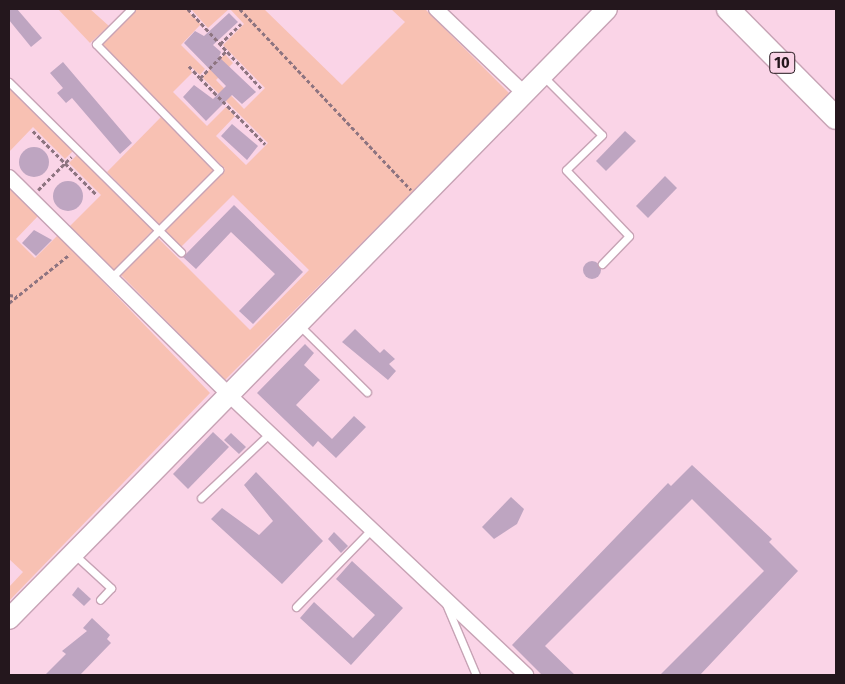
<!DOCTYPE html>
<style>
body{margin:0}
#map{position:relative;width:845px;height:684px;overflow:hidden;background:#fad4e7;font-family:"Fira Sans Condensed",sans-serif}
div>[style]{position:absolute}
.green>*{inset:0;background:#f8c1b3}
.building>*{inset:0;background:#bea5c1}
.round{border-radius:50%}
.path>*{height:2.5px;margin-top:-1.25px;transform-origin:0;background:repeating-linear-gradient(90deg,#8d7480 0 4px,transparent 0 6.5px)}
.roads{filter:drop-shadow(1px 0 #c7a3b5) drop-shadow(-1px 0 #c7a3b5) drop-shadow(0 1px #c7a3b5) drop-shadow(0 -1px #c7a3b5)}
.lane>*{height:7px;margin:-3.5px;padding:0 3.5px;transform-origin:3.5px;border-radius:3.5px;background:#fff}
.street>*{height:14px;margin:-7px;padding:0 7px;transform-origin:7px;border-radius:7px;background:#fff}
.secondary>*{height:20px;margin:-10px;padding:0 10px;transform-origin:10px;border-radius:10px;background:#fff}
.primary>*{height:22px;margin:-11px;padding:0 11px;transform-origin:11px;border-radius:11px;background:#fff}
span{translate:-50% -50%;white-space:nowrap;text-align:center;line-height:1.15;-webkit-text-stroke:5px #fad4e7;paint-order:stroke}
.shield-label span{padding:1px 4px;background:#fad4e7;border:1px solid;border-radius:4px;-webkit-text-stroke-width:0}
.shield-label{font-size:16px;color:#24171d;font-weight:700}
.frame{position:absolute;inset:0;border:10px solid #24171d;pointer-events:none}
</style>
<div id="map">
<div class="green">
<div style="clip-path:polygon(58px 9px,90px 9px,109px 26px,90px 43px)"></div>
<div style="clip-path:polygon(136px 9px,186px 9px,201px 24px,181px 45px,205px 69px,200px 75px,189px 65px,192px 73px,173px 92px,207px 126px,226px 107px,235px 116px,216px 136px,246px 165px,268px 143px,202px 77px,225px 54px,233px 63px,216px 80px,244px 109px,265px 88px,223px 45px,244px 24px,230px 9px,264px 9px,342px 85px,405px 22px,391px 9px,425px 9px,510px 94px,225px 380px,120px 274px,157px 237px,250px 330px,309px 270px,233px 195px,181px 247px,164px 230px,225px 169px,101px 44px)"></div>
<div style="clip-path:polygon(191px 9px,229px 9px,208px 28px)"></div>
<div style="clip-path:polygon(9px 87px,73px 151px,65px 159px,33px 127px,9px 152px)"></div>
<div style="clip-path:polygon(161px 117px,214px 170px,160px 225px,107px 172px)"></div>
<div style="clip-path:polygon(77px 155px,153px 230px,113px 271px,69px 227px,101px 195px,69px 163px)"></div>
<div style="clip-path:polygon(9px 187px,38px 216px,16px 239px,35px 258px,58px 235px,210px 393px,9px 601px,9px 587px,23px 572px,9px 559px)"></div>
</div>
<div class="building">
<div style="clip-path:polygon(9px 9px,17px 9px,42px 38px,31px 47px,9px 20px)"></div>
<div style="clip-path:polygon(229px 13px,238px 22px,213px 45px,221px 52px,219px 57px,256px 92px,242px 104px,232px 95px,206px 121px,183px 97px,194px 85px,213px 99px,226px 86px,184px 43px,195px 31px,204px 36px)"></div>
<div style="clip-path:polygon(63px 62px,132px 143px,120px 154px,72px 98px,66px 103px,57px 93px,63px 88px,50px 73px)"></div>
<div style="clip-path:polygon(232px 124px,258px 146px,247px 160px,221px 136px)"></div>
<div style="clip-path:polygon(625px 131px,636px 141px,606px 171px,596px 161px)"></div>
<div class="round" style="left:19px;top:147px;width:30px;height:30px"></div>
<div style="clip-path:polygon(665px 176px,677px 188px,648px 218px,636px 206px)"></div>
<div class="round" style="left:53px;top:181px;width:30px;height:30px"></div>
<div style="clip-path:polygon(234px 205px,303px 272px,253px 324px,239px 311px,275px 274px,231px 232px,196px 269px,183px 257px)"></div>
<div style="clip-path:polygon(34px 230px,52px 240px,36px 256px,22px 243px)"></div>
<div class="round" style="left:583px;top:261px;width:18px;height:18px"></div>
<div style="clip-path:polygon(355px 329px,380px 353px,384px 349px,395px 359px,389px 364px,396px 371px,388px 380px,342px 342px)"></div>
<div style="clip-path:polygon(305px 344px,314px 353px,304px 365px,320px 380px,296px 405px,332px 439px,354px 416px,366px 427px,336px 458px,318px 441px,313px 447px,257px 393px)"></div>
<div style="clip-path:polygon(213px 432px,229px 447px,188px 489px,173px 474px)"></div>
<div style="clip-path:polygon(231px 433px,246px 447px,239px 454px,224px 440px)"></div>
<div style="clip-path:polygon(692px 465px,772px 539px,769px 542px,798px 571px,700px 675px,660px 675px,764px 571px,692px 499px,545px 646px,575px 675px,542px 675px,512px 645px,668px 483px,671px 486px)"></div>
<div style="clip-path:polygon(256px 472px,323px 541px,282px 584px,211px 519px,222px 508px,259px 535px,273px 521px,244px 485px)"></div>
<div style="clip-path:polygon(511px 497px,524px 509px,517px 524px,494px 539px,482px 527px)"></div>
<div style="clip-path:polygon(334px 532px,348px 546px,341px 553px,328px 539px)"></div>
<div style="clip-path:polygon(352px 561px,403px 608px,351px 665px,300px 618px,314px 602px,353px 638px,375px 615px,336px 579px)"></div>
<div style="clip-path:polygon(78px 587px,91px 599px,84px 606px,72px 595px)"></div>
<div style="clip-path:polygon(92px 618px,110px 635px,107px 639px,111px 643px,80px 675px,45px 675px,66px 654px,62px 651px,87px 631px,83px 628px)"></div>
</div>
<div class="path">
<div style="left:188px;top:9px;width:108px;rotate:47.3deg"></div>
<div style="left:240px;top:9px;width:249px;rotate:46.6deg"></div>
<div style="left:220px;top:44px;width:29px;rotate:-44deg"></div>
<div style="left:189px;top:66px;width:16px;rotate:47deg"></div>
<div style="left:200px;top:78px;width:37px;rotate:-46deg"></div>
<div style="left:200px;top:78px;width:93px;rotate:45.4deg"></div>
<div style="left:33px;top:131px;width:89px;rotate:45deg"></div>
<div style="left:38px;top:190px;width:47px;rotate:-45deg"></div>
<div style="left:9px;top:295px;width:8px;rotate:7deg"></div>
<div style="left:9px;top:303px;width:78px;rotate:-38.8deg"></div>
</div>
<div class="roads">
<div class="lane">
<div style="left:543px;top:76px;width:83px;rotate:45deg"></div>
<div style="left:602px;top:135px;width:50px;rotate:135.8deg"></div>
<div style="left:566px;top:170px;width:91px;rotate:46.3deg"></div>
<div style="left:629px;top:236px;width:39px;rotate:134deg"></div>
<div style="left:9px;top:82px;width:242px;rotate:44.7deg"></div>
<div style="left:111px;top:278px;width:153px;rotate:-45deg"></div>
<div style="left:219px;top:170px;width:176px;rotate:-134.3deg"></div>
<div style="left:96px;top:44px;width:49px;rotate:-45deg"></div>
<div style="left:300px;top:326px;width:94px;rotate:44.6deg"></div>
<div style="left:201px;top:498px;width:95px;rotate:-43.3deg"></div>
<div style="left:75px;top:555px;width:49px;rotate:42.5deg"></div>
<div style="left:111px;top:588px;width:16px;rotate:133deg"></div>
<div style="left:446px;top:604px;width:77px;rotate:67.1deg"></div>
<div style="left:296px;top:607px;width:107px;rotate:-45.8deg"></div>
</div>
<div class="street">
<div style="left:436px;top:9px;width:123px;rotate:43.7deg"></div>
<div style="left:9px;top:177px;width:308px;rotate:44.7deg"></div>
<div style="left:228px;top:394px;width:410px;rotate:43.3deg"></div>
</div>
<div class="secondary">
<div style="left:9px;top:619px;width:854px;rotate:-45.57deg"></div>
</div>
<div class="primary">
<div style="left:728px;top:9px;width:153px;rotate:45.3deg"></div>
</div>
</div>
<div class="shield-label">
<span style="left:782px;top:63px">10</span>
</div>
<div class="frame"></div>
</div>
